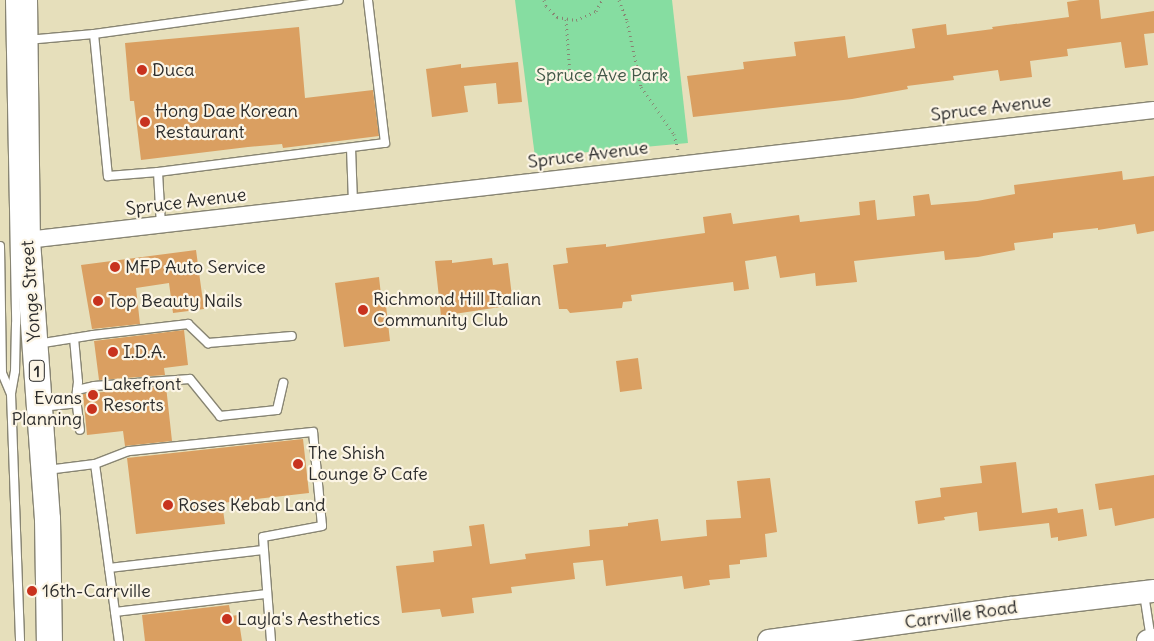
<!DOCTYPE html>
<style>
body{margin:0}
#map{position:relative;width:1154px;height:641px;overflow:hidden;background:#e6dfbb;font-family:Delius,sans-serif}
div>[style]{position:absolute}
.green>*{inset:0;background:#86dda1}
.building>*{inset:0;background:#da9f61}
.path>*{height:3px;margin-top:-1.5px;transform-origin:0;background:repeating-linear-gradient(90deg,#888573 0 1px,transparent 0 5px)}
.roads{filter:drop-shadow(1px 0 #888573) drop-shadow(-1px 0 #888573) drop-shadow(0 1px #888573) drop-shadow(0 -1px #888573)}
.lane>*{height:8px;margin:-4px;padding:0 4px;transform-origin:4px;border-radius:4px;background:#fff}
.street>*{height:16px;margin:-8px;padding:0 8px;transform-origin:8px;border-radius:8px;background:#fff}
.secondary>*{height:22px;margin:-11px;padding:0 11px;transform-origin:11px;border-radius:11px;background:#fff}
.primary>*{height:25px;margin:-12.5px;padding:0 12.5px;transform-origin:12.5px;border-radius:12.5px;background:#fff}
.dots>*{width:14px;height:14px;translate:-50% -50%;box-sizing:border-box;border:2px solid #fcf5e5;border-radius:50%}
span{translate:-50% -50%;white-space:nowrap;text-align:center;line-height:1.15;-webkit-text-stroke:4.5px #fcf5e5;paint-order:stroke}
.shield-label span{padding:1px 4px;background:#fcf5e5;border:1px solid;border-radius:4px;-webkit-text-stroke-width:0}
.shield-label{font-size:16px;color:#2b2b2b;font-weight:700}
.poi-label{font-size:18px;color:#2b2b2b}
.left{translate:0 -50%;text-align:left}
.right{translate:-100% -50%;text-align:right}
.park-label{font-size:18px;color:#425848}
.street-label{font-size:18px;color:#2b2b2b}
</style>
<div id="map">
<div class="green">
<div style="clip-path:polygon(515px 0,672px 0,688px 143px,535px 157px)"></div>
</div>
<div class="building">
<div style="clip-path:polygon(1080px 0,1099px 0,1101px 19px,1154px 11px,1154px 33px,1144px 34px,1148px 65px,1125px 68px,1121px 42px,1067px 49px,1068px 56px,1030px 61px,1032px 77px,1000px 81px,998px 70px,953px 76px,954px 80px,907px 86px,908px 89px,852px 99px,693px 117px,687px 76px,744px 69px,743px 62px,796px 56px,794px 42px,845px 36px,848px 58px,915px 48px,912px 29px,946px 24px,947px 35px,993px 29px,992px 27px,1069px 17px,1067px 2px)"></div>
<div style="clip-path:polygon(299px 27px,305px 98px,373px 90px,379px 136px,283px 148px,282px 144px,248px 147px,141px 160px,134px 101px,130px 101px,125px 43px)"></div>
<div style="clip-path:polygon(518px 62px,522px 102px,498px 104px,496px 83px,464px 86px,468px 112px,432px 117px,426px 69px,461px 64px,461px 68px)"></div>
<div style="clip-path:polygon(1122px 171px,1123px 180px,1154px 176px,1154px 231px,1137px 234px,1135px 224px,1098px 230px,1098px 228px,1053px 233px,1053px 238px,1014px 243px,1015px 250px,978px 257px,945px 260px,944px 251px,854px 261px,857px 282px,816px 286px,815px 273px,780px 278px,776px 256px,745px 261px,749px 289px,734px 291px,733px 282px,631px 295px,632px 301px,623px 302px,622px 308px,570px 313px,567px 309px,559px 309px,553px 265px,568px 263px,566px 248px,606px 244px,606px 247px,705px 233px,703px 217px,731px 213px,733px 224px,799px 215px,800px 222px,860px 215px,859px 202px,875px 200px,877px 220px,915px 216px,913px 196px,929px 194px,931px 205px,977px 201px,1015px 194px,1014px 185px)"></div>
<div style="clip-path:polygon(196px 250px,204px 309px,173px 313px,169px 283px,136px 288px,140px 324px,92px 329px,81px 265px)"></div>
<div style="clip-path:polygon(492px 258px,493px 265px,508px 263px,513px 305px,441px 316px,435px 261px,452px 260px,452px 263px)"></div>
<div style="clip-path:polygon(379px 277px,382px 304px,386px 305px,390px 341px,344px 347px,335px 283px)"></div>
<div style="clip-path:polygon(184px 330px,188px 365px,164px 368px,165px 375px,99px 380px,94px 341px)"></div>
<div style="clip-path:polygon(638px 358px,642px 389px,620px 392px,616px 361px)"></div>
<div style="clip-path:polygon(166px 386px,172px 441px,125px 446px,123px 431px,87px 435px,83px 394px)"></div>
<div style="clip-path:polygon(303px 439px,309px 493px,222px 503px,225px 524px,136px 534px,127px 458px)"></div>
<div style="clip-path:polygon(1016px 462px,1022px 513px,1057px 508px,1058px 513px,1083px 509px,1087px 536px,1058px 541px,1058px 537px,1051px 538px,1049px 523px,979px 531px,977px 512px,944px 517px,945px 520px,918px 524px,915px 501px,941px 497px,940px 488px,982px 483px,980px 466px)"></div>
<div style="clip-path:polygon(1154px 475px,1154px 518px,1115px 526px,1112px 508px,1099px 510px,1095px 484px)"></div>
<div style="clip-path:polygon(770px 478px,777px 532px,765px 534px,767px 557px,740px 560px,740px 564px,729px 565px,730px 578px,709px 580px,710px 585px,684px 589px,682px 576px,606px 586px,603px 560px,573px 563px,575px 579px,511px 587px,512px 593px,472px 598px,474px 613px,442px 617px,440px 609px,402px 613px,396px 566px,434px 562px,433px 551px,472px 546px,469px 526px,484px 524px,490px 564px,526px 559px,525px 554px,590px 546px,589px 530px,628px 526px,628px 523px,658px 519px,661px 541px,707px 536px,706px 520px,741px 518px,737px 481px)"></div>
<div style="clip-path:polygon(229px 605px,231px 616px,238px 615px,242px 641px,145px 641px,142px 615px)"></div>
</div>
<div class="path">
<div style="left:544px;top:0;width:6px;rotate:72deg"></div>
<div style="left:546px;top:6px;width:16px;rotate:45deg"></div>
<div style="left:557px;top:17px;width:19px;rotate:9deg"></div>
<div style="left:576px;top:20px;width:22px;rotate:-24deg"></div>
<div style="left:596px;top:11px;width:13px;rotate:-61deg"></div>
<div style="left:619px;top:0;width:22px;rotate:69deg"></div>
<div style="left:627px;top:21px;width:67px;rotate:78deg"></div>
<div style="left:641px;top:87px;width:57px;rotate:54.9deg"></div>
<div style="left:674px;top:134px;width:16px;rotate:76deg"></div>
<div style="left:566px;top:19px;width:56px;rotate:85.9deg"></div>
</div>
<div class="roads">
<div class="lane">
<div style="left:10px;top:0;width:324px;rotate:88.9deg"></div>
<div style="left:16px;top:324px;width:47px;rotate:91.2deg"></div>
<div style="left:15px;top:371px;width:23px;rotate:100deg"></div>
<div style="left:11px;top:394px;width:247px;rotate:87.9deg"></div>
<div style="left:94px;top:34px;width:247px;rotate:-7.9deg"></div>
<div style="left:27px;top:40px;width:67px;rotate:-5.1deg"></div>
<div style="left:94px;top:34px;width:143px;rotate:84.4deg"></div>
<div style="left:108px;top:176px;width:50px;rotate:-4.6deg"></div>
<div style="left:158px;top:172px;width:229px;rotate:-7.3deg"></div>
<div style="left:385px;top:143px;width:144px;rotate:-96.8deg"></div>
<div style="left:351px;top:148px;width:55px;rotate:87.9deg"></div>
<div style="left:158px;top:172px;width:53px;rotate:86.8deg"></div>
<div style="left:0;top:246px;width:127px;rotate:89.1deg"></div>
<div style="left:2px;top:373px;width:23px;rotate:67deg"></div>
<div style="left:74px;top:338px;width:44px;rotate:84.8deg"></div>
<div style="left:78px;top:382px;width:16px;rotate:97deg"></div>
<div style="left:76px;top:398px;width:32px;rotate:83deg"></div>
<div style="left:37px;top:344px;width:57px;rotate:-9.1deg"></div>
<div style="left:93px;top:335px;width:96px;rotate:-6.6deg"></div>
<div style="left:188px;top:324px;width:28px;rotate:44deg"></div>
<div style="left:208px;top:343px;width:84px;rotate:-4.8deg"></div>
<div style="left:77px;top:390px;width:17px;rotate:-13deg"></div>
<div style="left:94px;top:386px;width:96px;rotate:-4.2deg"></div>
<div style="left:190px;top:379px;width:48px;rotate:51deg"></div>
<div style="left:220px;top:416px;width:57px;rotate:-6deg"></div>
<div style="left:277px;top:410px;width:28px;rotate:-77deg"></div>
<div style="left:41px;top:407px;width:36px;rotate:-6deg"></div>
<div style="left:95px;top:464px;width:179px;rotate:82.3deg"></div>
<div style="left:47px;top:470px;width:48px;rotate:-7.1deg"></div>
<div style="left:95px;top:464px;width:36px;rotate:-21deg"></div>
<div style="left:129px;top:451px;width:185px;rotate:-5.9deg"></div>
<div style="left:313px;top:432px;width:94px;rotate:84.5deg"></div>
<div style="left:322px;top:526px;width:60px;rotate:169.4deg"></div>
<div style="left:263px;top:537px;width:104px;rotate:85.6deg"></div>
<div style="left:109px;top:568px;width:155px;rotate:-6.7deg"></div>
<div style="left:1144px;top:594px;width:46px;rotate:81.2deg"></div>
<div style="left:115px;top:612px;width:153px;rotate:-6.8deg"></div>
</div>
<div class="street">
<div style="left:27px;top:240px;width:1134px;rotate:-6.58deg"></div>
</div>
<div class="secondary">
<div style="left:769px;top:641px;width:244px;rotate:-7.8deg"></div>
<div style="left:1011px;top:608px;width:144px;rotate:-6.8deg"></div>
<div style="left:1148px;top:641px;width:6px;rotate:-9deg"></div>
</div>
<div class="primary">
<div style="left:24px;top:0;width:240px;rotate:89.3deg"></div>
<div style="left:27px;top:240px;width:279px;rotate:85.9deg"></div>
<div style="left:47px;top:518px;width:123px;rotate:89.1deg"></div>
</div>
</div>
<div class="dots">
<div style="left:142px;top:70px;background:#c8321e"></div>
<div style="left:145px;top:122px;background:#c8321e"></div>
<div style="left:115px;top:267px;background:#c8321e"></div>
<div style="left:98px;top:301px;background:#c8321e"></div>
<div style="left:363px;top:310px;background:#c8321e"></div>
<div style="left:113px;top:352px;background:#c8321e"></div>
<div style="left:93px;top:395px;background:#c8321e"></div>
<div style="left:92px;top:409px;background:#c8321e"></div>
<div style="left:298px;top:464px;background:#c8321e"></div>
<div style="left:168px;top:505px;background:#c8321e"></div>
<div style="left:32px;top:591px;background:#c8321e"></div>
<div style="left:227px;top:619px;background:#c8321e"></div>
</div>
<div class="shield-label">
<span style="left:37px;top:371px">1</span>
</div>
<div class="poi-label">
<span class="left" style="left:152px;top:70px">Duca</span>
<span class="left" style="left:155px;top:122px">Hong Dae Korean<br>Restaurant</span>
<span class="left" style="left:125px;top:267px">MFP Auto Service</span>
<span class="left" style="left:373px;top:310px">Richmond Hill Italian<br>Community Club</span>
<span class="left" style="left:108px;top:301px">Top Beauty Nails</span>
<span class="left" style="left:123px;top:352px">I.D.A.</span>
<span class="left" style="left:103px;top:395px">Lakefront<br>Resorts</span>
<span class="right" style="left:82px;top:409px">Evans<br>Planning</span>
<span class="left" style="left:308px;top:464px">The Shish<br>Lounge &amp; Cafe</span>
<span class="left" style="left:178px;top:505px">Roses Kebab Land</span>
<span class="left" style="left:42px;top:591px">16th-Carrville</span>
<span class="left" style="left:237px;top:619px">Layla's Aesthetics</span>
</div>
<div class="park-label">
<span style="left:602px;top:75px">Spruce Ave Park</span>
</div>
<div class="street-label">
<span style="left:991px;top:108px;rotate:-7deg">Spruce Avenue</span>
<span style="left:588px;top:155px;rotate:-7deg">Spruce Avenue</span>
<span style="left:186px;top:202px;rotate:-7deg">Spruce Avenue</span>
<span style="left:31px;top:291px;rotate:-94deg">Yonge Street</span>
<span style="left:961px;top:615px;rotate:-8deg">Carrville Road</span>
</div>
</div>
